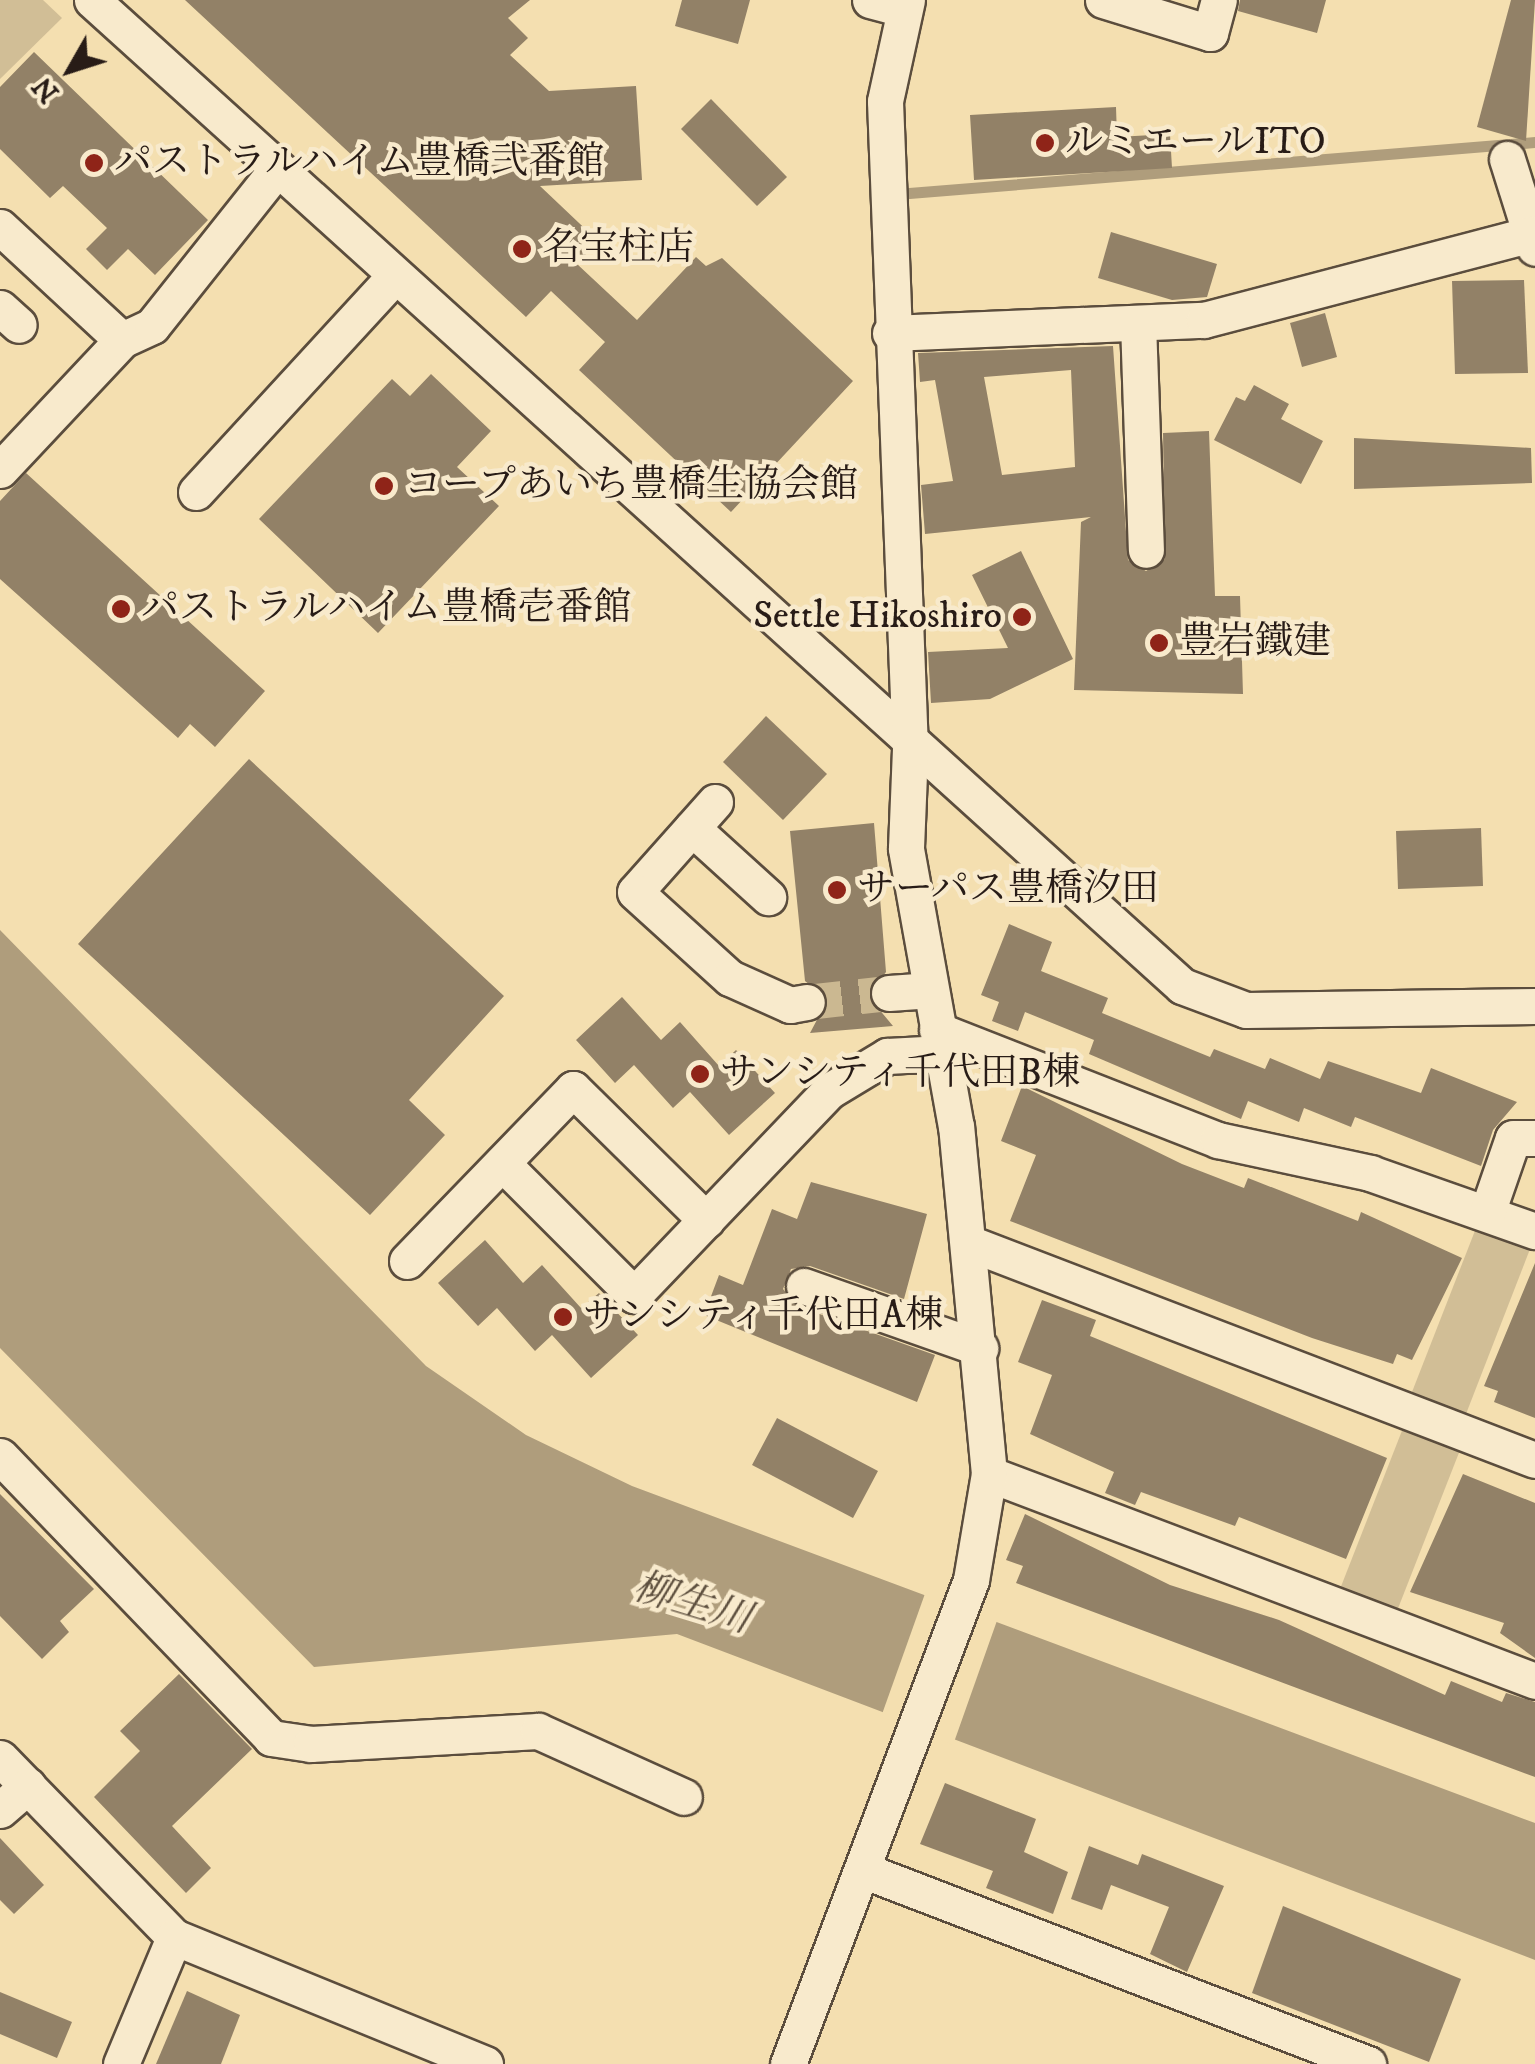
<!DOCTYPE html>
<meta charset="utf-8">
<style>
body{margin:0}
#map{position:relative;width:1535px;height:2064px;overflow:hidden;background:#f4dfb0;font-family:"IM FELL DW Pica","Noto Serif JP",serif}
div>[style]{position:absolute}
.green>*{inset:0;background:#d1be96}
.water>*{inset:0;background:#af9d7c}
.pier>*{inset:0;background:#f4dfb0}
.stream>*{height:11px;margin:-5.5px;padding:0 5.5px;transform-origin:5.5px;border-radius:5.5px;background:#af9d7c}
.building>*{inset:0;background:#928167}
.minor-tunnel>*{height:35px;margin-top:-17.5px;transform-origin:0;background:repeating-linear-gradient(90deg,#cbb891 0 35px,transparent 0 53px)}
.roads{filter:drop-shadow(2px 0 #5b4d3d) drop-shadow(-2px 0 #5b4d3d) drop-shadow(0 2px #5b4d3d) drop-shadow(0 -2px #5b4d3d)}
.minor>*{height:35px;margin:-17.5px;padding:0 17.5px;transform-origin:17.5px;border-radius:17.5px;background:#f8eacc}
.dots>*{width:28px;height:28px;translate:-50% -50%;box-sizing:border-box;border:5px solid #f8eacc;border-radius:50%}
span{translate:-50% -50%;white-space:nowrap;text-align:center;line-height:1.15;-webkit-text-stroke:9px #f8eacc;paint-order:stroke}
.poi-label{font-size:38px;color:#281c17}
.left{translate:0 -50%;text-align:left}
.right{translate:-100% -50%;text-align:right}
.water-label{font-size:40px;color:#5e503f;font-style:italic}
.north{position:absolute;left:20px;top:20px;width:100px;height:100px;-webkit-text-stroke:8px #f8eacc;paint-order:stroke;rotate:231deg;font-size:28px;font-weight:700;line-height:40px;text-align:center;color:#281c17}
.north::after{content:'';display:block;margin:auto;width:35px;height:45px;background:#281c17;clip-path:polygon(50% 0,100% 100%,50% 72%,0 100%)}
</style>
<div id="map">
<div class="green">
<div style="clip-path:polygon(0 0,43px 0,62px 18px,0 79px)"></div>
<div style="clip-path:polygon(1478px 1223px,1532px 1244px,1466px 1414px,1412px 1392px)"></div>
<div style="clip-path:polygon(1405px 1423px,1462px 1445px,1397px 1611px,1340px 1589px)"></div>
</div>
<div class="water">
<div style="clip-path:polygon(0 930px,426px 1366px,526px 1435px,632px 1486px,1535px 1823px,1535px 1960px,677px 1634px,314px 1667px,0 1348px)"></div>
</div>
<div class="pier">
<div style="clip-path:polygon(927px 1588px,999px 1615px,953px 1745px,881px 1717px)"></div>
</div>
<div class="stream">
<div style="left:909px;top:193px;width:628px;rotate:-4.66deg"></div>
</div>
<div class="building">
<div style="clip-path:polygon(185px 0,530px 0,508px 18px,528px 38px,510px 55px,549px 91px,636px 86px,642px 180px,540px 186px,598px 241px,577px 264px,637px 320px,696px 257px,706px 266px,722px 258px,853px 381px,731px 512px,579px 370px,605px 342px,551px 291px,526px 317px)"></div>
<div style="clip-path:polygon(682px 0,750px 0,738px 44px,675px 26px)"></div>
<div style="clip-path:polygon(1240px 0,1326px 0,1317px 33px,1238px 11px)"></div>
<div style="clip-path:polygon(1511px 0,1535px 0,1526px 141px,1477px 127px)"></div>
<div style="clip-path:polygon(34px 52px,208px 220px,155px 275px,128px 249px,107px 270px,86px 249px,107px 228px,63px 186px,50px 198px,0 149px,0 87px)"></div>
<div style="clip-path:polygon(711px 99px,787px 177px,757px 206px,681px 129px)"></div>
<div style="clip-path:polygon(1116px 107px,1117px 137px,1170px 134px,1172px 168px,974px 180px,970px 115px)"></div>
<div style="clip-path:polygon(1111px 232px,1217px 264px,1207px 297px,1172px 300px,1098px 278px)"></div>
<div style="clip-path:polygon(1524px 280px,1528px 373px,1455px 374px,1452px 281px)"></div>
<div style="clip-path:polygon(1325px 313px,1337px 357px,1302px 367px,1290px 323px)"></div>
<div style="clip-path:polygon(evenodd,1113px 346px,1128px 560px,1146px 571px,1165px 559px,1163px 433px,1209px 431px,1215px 596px,1240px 596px,1243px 694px,1074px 690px,1081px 522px,1091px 517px,925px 534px,921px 485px,953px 481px,935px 380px,920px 382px,918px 353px,1113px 346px,1071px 370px,1075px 467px,1002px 475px,984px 377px,1071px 370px)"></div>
<div style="clip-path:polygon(431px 374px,491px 431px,457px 467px,499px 506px,378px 633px,259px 519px,392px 379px,410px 396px)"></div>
<div style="clip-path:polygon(1254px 385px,1289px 404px,1281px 419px,1323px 441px,1301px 484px,1214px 440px,1236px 397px,1245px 401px)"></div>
<div style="clip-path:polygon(1354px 438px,1531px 448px,1532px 483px,1354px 489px)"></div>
<div style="clip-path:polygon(26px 473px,265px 691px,215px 747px,190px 724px,178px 738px,0 579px,0 501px)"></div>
<div style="clip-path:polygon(1021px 551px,1073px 659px,990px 699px,931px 703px,928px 652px,1008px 648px,972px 575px)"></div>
<div style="clip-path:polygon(766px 716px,827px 774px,783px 820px,723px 762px)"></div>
<div style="clip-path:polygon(249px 759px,504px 996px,409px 1100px,445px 1135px,370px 1215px,78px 944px)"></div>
<div style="clip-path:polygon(874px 823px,886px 972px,868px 996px,893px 1026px,810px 1033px,828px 999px,805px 981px,790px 831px)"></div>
<div style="clip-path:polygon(1481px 828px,1483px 886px,1398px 889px,1396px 831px)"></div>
<div style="clip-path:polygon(1009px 924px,1052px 942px,1041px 971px,1108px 998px,1102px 1013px,1210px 1057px,1214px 1049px,1265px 1069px,1270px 1058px,1320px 1079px,1328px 1061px,1421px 1093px,1431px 1068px,1517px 1102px,1493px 1130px,1481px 1166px,1355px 1117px,1351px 1127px,1304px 1108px,1299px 1122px,1248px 1101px,1241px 1119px,1089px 1054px,1094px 1040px,1025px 1012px,1018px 1031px,992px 1021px,999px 1002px,981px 995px)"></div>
<div style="clip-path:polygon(622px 997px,661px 1040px,680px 1022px,719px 1066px,736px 1050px,775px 1093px,729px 1135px,690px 1092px,673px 1108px,634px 1065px,615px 1083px,576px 1040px)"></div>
<div style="clip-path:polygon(1022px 1086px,1182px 1164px,1244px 1188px,1248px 1178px,1358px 1221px,1361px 1212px,1462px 1258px,1412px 1360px,1397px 1354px,1393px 1364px,1312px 1338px,1010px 1221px,1036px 1155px,1001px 1141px)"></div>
<div style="clip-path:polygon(811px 1182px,927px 1214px,904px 1299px,810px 1266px,791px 1269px,783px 1289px,797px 1306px,935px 1355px,917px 1402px,704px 1315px,719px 1275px,743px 1285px,772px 1209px,797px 1219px)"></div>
<div style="clip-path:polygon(485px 1240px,523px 1283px,542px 1265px,581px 1308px,599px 1293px,638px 1335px,591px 1378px,552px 1335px,535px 1351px,497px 1308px,478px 1326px,438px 1283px)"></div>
<div style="clip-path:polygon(1535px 1263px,1535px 1418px,1494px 1402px,1498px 1391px,1484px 1386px)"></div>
<div style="clip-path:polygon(1042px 1300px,1096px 1320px,1090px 1336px,1387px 1458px,1346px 1559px,1239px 1517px,1235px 1526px,1141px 1492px,1135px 1505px,1105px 1493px,1114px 1472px,1030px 1434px,1052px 1375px,1018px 1362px)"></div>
<div style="clip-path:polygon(777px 1418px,878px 1471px,853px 1518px,752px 1465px)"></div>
<div style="clip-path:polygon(1463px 1474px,1535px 1503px,1535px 1658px,1500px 1633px,1504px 1623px,1410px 1592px)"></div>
<div style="clip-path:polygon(0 1494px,94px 1589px,60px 1621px,69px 1632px,42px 1659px,0 1616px)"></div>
<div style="clip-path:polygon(1025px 1514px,1170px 1585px,1279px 1620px,1445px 1695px,1451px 1681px,1502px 1702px,1506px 1693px,1535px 1702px,1535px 1777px,1016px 1583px,1023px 1566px,1006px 1560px)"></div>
<div style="clip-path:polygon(179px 1674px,252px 1749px,172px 1826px,211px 1868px,186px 1893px,94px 1797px,140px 1751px,120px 1731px)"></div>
<div style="clip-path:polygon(945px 1783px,1036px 1819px,1024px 1852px,1068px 1872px,1053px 1914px,986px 1888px,993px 1871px,920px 1844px)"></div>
<div style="clip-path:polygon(0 1838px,44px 1885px,14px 1914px,0 1900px)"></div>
<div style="clip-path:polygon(1089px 1846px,1138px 1865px,1142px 1854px,1224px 1886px,1187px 1972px,1150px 1954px,1169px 1907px,1111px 1885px,1102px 1910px,1071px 1899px)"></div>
<div style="clip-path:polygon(1283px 1906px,1461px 1979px,1429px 2062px,1252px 1993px)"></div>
<div style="clip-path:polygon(187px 1991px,240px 2015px,221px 2064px,156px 2064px)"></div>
<div style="clip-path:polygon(0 1992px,72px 2022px,57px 2058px,0 2034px)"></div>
</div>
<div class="minor-tunnel">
<div style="left:807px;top:1002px;width:82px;rotate:-6.3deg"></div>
</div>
<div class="roads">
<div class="minor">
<div style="left:92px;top:0;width:1470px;rotate:42.13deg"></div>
<div style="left:1182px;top:986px;width:68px;rotate:20.6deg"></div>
<div style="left:1246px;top:1010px;width:289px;rotate:-0.8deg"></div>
<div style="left:870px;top:0;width:35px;rotate:15deg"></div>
<div style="left:1103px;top:0;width:112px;rotate:17.1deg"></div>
<div style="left:1210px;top:33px;width:34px;rotate:-75deg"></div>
<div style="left:1507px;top:159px;width:93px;rotate:72.5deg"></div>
<div style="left:0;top:227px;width:166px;rotate:42.8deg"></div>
<div style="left:0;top:308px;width:25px;rotate:42deg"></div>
<div style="left:1138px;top:323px;width:227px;rotate:88deg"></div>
<div style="left:890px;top:333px;width:314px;rotate:-2.4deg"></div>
<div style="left:1204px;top:320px;width:339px;rotate:-14.7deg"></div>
<div style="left:0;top:470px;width:178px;rotate:-46.8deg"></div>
<div style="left:122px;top:340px;width:33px;rotate:-25deg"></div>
<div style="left:152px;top:326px;width:201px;rotate:-51.5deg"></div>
<div style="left:196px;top:492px;width:292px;rotate:-47.4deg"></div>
<div style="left:715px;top:802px;width:120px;rotate:131.6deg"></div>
<div style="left:635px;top:892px;width:128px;rotate:42.2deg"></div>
<div style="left:730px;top:978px;width:66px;rotate:24.2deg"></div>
<div style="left:790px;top:1005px;width:17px;rotate:-10deg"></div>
<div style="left:692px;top:828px;width:103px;rotate:42.2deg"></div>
<div style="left:889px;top:993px;width:39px;rotate:-4deg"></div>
<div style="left:937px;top:1030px;width:302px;rotate:21.4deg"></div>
<div style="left:1218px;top:1140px;width:156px;rotate:12.2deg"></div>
<div style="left:1370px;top:1173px;width:175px;rotate:19.4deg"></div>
<div style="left:502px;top:1163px;width:187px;rotate:45deg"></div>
<div style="left:634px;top:1295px;width:282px;rotate:-46.3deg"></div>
<div style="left:829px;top:1091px;width:68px;rotate:-31.1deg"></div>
<div style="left:887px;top:1056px;width:56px;rotate:-3.1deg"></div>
<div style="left:1487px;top:1213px;width:79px;rotate:-70.9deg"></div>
<div style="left:1513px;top:1138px;width:22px"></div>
<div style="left:969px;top:1243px;width:606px;rotate:20.98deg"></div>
<div style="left:407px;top:1261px;width:239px;rotate:-46deg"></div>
<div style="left:573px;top:1089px;width:187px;rotate:44.6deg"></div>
<div style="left:804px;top:1286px;width:187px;rotate:19.4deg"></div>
<div style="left:0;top:1456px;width:391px;rotate:46.1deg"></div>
<div style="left:271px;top:1738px;width:40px;rotate:8.5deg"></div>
<div style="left:311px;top:1744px;width:227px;rotate:-3.3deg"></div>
<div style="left:538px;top:1731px;width:160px;rotate:24.3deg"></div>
<div style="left:989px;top:1474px;width:584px;rotate:20.76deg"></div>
<div style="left:0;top:1758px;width:250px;rotate:45.8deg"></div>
<div style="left:174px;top:1937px;width:336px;rotate:22.2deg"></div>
<div style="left:0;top:1810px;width:37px;rotate:-41deg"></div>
<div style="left:865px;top:1871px;width:539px;rotate:20.99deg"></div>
<div style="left:121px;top:2064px;width:138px;rotate:-67.3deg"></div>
<div style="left:788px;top:2064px;width:517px;rotate:-69.29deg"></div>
<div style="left:971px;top:1580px;width:108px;rotate:-80.4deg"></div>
<div style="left:989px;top:1474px;width:349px;rotate:-95.4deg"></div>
<div style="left:956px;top:1127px;width:283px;rotate:-100.2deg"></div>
<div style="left:906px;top:848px;width:99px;rotate:-87.7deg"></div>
<div style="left:910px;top:749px;width:648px;rotate:-92.21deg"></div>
<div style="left:885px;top:101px;width:103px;rotate:-77.7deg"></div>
</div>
</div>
<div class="dots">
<div style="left:1045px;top:143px;background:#8f2418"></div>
<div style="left:94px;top:163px;background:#8f2418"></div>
<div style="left:522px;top:249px;background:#8f2418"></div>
<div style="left:384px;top:486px;background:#8f2418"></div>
<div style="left:121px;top:609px;background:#8f2418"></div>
<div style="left:1022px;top:617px;background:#8f2418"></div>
<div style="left:1159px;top:643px;background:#8f2418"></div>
<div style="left:837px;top:890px;background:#8f2418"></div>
<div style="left:700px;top:1074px;background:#8f2418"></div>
<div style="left:563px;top:1317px;background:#8f2418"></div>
</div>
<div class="poi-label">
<span class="left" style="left:1065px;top:143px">ルミエールITO</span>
<span class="left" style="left:114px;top:163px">パストラルハイム豊橋弐番館</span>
<span class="left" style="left:542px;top:249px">名宝柱店</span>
<span class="left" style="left:404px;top:486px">コープあいち豊橋生協会館</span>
<span class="left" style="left:141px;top:609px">パストラルハイム豊橋壱番館</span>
<span class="right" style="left:1002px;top:617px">Settle Hikoshiro</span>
<span class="left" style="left:1179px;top:643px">豊岩鐵建</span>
<span class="left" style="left:857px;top:890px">サーパス豊橋汐田</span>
<span class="left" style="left:720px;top:1074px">サンシティ千代田B棟</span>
<span class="left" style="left:583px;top:1317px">サンシティ千代田A棟</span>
</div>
<div class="water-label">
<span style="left:692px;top:1604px;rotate:17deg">柳生川</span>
</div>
<div class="north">N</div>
</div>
